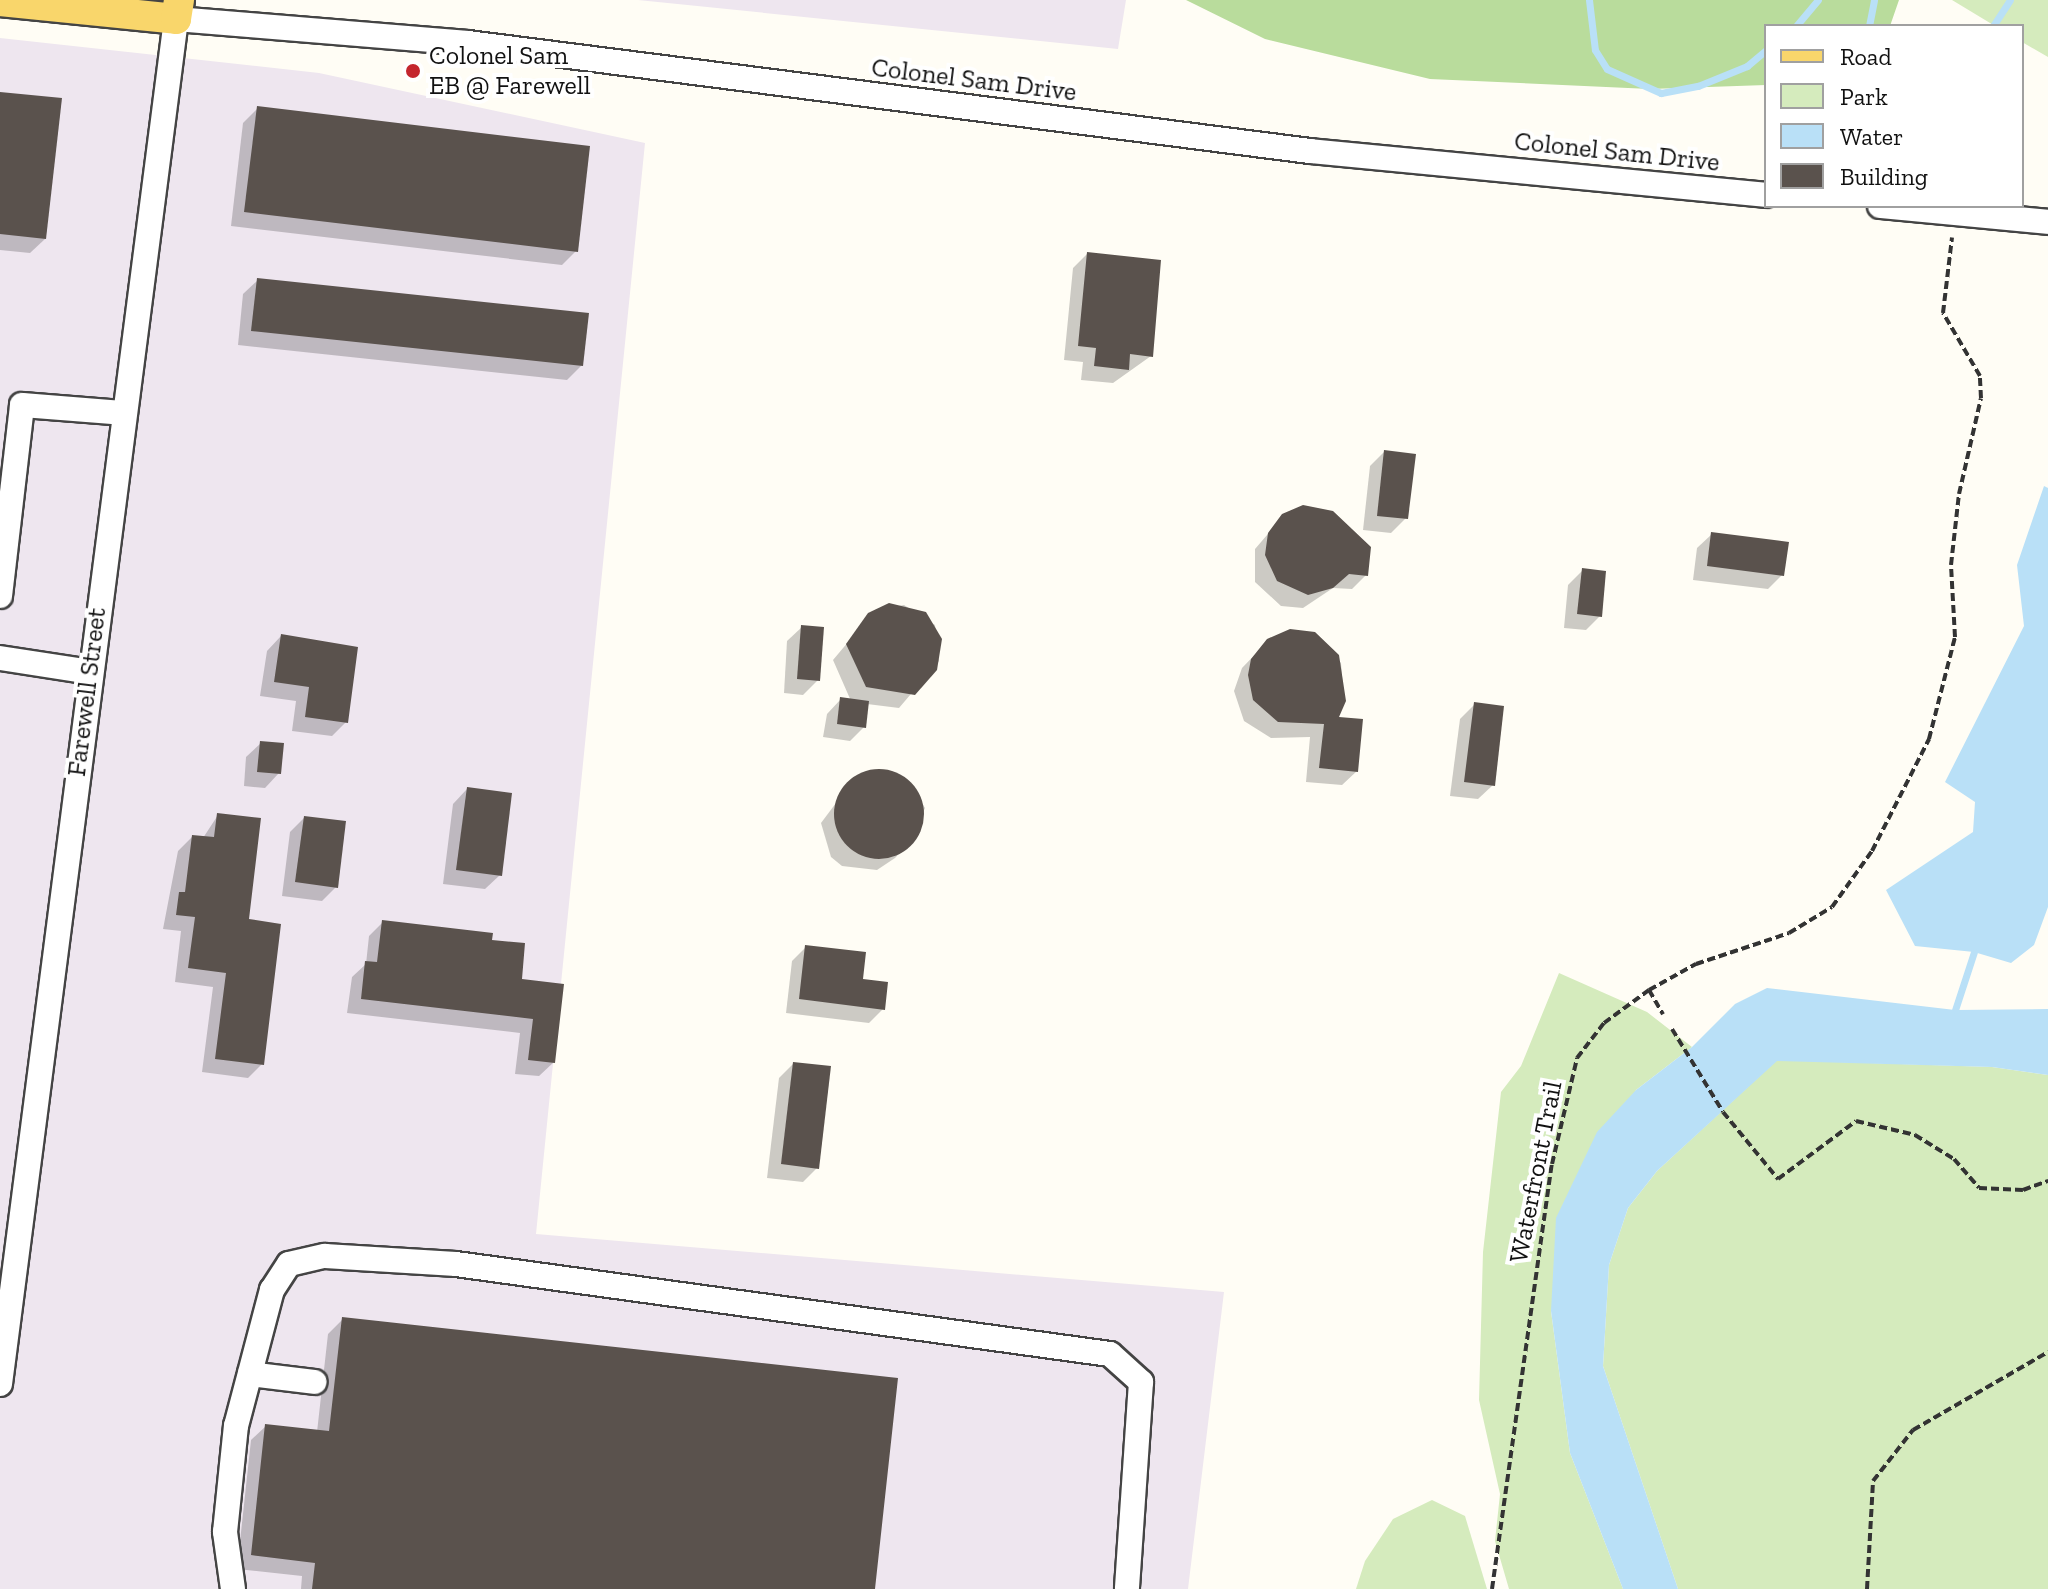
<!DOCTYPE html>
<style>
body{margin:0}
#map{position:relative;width:2048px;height:1589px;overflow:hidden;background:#fffdf5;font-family:"Zilla Slab",serif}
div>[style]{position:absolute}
.industrial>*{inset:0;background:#eee6ef}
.green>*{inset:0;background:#d5ebbd}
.forest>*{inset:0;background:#b9dc9c}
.water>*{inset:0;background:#b9e0f7}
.shadow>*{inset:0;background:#0003}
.stream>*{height:7px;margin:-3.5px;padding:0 3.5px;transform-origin:3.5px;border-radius:3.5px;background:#b9e0f7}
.building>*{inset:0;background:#5a524d}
.round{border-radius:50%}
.path>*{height:4px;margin-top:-2px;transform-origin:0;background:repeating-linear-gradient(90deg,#333 0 8px,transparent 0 12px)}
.roads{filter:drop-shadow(2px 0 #444) drop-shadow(-2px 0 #444) drop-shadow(0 2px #444) drop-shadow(0 -2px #444)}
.minor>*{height:24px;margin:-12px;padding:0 12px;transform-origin:12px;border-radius:12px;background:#fff}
.major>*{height:30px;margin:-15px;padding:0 15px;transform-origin:15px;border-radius:15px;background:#f9d66b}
.dots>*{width:22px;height:22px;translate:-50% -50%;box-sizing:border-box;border:4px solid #fff;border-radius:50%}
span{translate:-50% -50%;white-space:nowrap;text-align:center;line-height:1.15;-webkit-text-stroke:8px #fff;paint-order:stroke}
.poi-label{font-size:26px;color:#111}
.left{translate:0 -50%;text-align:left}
.street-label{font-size:26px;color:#111}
.legend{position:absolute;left:1764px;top:24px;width:260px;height:184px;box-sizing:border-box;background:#fff;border:2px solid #a0a0a0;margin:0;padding:10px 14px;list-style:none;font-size:24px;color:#111}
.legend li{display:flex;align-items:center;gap:16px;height:40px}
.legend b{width:40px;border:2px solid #a0a0a0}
</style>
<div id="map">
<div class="industrial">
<div style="clip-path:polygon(638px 0,1126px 0,1118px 49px)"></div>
<div style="clip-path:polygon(0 38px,319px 73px,645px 143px,536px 1234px,1224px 1292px,1188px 1589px,0 1589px)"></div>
</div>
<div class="green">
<div style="clip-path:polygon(1952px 0,2048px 0,2048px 57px,2022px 42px,2022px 26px,1995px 26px)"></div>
<div style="clip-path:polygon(1559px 973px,1647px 1012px,1692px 1047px,1636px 1090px,1551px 1311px,1570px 1453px,1623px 1589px,1509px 1589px,1495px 1541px,1500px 1494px,1479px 1400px,1483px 1252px,1501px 1092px,1521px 1066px)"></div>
<div style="clip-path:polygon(1777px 1060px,1992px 1067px,2048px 1075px,2048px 1589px,1678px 1589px,1603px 1366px,1609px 1265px,1628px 1208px,1657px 1171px)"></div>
<div style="clip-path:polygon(1432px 1500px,1465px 1516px,1487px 1589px,1356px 1589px,1365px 1561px,1393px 1519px)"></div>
</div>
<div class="forest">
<div style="clip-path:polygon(1186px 0,1899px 0,1890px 26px,1766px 26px,1766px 85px,1650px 89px,1430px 79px,1265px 39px)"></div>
</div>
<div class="water">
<div style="clip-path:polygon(2044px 486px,2048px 488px,2048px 907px,2034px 945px,2011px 963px,1974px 952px,1915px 946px,1886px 890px,1973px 832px,1975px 802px,1945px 782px,2024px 626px,2017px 565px)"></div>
<div style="clip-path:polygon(1767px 988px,1955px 1010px,2048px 1009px,2048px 1075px,1992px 1067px,1777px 1061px,1657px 1171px,1628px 1208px,1609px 1265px,1603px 1366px,1678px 1589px,1623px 1589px,1570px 1453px,1551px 1311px,1556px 1218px,1597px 1132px,1636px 1090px,1692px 1047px,1735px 1004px)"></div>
</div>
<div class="shadow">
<div style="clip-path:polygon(0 94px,45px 239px,30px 253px,0 250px)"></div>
<div style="clip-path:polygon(258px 108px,576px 251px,562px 265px,231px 226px,243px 123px)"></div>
<div style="clip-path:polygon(1087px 254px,1151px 356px,1113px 383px,1081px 380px,1083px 362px,1064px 360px,1073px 268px)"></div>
<div style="clip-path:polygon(258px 280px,582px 365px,567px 380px,238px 345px,243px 294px)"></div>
<div style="clip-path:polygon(1384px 452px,1406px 518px,1391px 533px,1363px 530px,1370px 466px)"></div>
<div style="clip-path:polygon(1274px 527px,1366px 575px,1352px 589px,1333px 588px,1303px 608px,1281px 606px,1255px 582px,1255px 549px)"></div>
<div style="clip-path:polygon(1712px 534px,1782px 575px,1768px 589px,1693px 580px,1697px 548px)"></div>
<div style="clip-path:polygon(1582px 571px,1600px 616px,1586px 630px,1564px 628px,1568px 585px)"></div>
<div style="clip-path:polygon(904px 605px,935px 625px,939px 661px,899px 708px,867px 704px,864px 727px,850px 741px,823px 737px,827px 714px,841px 699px,851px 701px,833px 660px,875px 610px)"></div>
<div style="clip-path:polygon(802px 627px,818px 680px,803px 695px,784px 693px,787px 641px)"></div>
<div style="clip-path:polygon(1314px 634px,1341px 663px,1344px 701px,1336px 718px,1357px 771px,1342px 785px,1306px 782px,1310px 737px,1271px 738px,1244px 721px,1234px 691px,1242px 668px,1268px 641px)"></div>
<div style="clip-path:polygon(281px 636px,346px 722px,332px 736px,292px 731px,296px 701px,260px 696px,267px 651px)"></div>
<div style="clip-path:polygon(1475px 704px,1493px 785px,1478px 799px,1450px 796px,1460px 719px)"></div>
<div style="clip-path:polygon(261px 743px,279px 773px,265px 788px,244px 786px,246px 757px)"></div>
<div style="clip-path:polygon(882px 771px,909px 783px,925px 808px,910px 842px,895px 858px,877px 870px,842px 866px,831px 857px,821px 823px,854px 779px)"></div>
<div style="clip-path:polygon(467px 789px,500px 875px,485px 889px,443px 884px,453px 804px)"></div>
<div style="clip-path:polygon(218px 815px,246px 921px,262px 1064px,248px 1078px,202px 1072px,213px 987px,175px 982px,181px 931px,163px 929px,178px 851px,192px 837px,203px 838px)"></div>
<div style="clip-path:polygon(304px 818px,336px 887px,322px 901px,282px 896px,290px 832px)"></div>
<div style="clip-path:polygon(383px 922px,490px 941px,519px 981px,554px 1062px,539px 1076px,515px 1074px,520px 1033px,347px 1013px,352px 977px,366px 964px,369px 936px)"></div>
<div style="clip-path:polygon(806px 947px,861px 981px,883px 1009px,869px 1023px,786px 1013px,792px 961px)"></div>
<div style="clip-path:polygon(793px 1064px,817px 1168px,803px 1182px,767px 1178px,779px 1078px)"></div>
<div style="clip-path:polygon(342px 1320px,873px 1589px,301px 1589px,302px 1576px,237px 1569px,251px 1440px,266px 1426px,317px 1432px,328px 1334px)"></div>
</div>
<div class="stream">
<div style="left:1589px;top:0;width:50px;rotate:83.2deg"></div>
<div style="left:1595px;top:50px;width:22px;rotate:58deg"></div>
<div style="left:1607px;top:69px;width:59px;rotate:24deg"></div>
<div style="left:1661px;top:93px;width:38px;rotate:-11deg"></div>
<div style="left:1698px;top:86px;width:53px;rotate:-22.2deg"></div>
<div style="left:1747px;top:66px;width:25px;rotate:-40deg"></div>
<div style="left:1796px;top:26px;width:34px;rotate:-50deg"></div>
<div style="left:1869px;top:26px;width:26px;rotate:-79deg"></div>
<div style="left:1993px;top:26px;width:31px;rotate:-57deg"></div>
<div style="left:1955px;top:1010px;width:61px;rotate:-71.9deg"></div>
</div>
<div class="building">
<div style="clip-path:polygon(0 92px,62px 98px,46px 239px,0 234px)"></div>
<div style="clip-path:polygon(257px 106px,590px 146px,578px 252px,244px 212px)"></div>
<div style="clip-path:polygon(1087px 252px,1161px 260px,1153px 357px,1130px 354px,1129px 370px,1094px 366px,1096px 348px,1078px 346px)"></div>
<div style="clip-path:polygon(257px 278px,589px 313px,583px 366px,251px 331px)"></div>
<div style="clip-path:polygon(1384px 450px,1416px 454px,1408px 519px,1377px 516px)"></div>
<div style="clip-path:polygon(1303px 505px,1333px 511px,1371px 547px,1368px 576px,1349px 574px,1333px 588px,1308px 595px,1277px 581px,1265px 555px,1268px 533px,1282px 514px)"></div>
<div style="clip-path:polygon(1711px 532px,1789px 542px,1784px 576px,1707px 566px)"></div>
<div style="clip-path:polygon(1582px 568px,1606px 571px,1602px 617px,1577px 614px)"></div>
<div style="clip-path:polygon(889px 603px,926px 612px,942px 639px,937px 670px,915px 695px,866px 687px,846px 644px,868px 613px)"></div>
<div style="clip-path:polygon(801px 625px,824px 627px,820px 681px,797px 679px)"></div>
<div style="clip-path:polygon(1290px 629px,1315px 632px,1339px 655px,1346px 701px,1339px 717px,1363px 719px,1358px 772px,1319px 768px,1324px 724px,1278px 722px,1253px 700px,1248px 675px,1251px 659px,1267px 639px)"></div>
<div style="clip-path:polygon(281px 634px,358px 647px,348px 723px,305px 717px,309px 687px,274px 682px)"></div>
<div style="clip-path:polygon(840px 697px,869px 701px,866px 728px,837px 724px)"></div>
<div style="clip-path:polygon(1474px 702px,1504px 706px,1495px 786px,1464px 782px)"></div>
<div style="clip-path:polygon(260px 741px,284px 743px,281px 774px,257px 772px)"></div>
<div class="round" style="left:834px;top:769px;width:90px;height:90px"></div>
<div style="clip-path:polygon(467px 787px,512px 793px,502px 876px,456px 870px)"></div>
<div style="clip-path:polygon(217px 813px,261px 818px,249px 919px,281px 924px,264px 1065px,215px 1059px,226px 973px,188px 968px,195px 917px,176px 915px,179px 892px,185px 892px,192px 835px,214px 837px)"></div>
<div style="clip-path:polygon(304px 816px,346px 821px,338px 888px,295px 882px)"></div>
<div style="clip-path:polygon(382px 920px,493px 933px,492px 940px,525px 943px,522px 979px,564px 984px,555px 1063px,528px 1060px,533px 1019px,361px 999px,365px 961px,377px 962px)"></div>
<div style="clip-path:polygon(805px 945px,866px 952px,863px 979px,888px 982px,885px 1010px,799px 999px)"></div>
<div style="clip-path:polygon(793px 1062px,831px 1066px,819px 1169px,781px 1164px)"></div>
<div style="clip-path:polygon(342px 1317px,898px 1378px,875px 1589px,312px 1589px,315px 1563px,251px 1555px,265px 1424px,329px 1431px)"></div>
</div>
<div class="path">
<div style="left:1649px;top:990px;width:28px;rotate:60deg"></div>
<div style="left:1672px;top:1029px;width:97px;rotate:58.4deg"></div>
<div style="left:1723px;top:1112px;width:87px;rotate:50.6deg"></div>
<div style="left:1778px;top:1179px;width:97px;rotate:-36.6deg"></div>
<div style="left:1856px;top:1121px;width:61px;rotate:13.3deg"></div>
<div style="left:1915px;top:1135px;width:46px;rotate:31.6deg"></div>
<div style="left:1954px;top:1159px;width:38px;rotate:49deg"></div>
<div style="left:1979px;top:1188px;width:44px;rotate:2.6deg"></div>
<div style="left:2023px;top:1190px;width:27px;rotate:-20deg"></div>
<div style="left:1492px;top:1589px;width:429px;rotate:-82deg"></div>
<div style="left:1552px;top:1164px;width:109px;rotate:-76.7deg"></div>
<div style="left:1577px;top:1058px;width:44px;rotate:-52.4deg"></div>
<div style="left:1604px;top:1023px;width:56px;rotate:-36.3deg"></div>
<div style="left:1649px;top:990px;width:54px;rotate:-29deg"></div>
<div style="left:1696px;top:964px;width:98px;rotate:-18.4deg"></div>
<div style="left:1789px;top:933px;width:50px;rotate:-31.2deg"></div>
<div style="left:1832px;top:907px;width:69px;rotate:-54.5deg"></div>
<div style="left:1872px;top:851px;width:126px;rotate:-63deg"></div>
<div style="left:1929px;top:739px;width:105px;rotate:-75.7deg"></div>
<div style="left:1955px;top:637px;width:72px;rotate:-93.2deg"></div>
<div style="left:1951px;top:565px;width:71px;rotate:-83.6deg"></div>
<div style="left:1959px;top:494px;width:98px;rotate:-77.1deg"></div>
<div style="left:1981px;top:398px;width:22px;rotate:-93deg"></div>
<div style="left:1980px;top:376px;width:73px;rotate:-120.4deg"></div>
<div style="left:1943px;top:313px;width:76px;rotate:-83.2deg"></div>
<div style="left:1867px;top:1589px;width:108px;rotate:-86.8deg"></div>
<div style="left:1873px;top:1481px;width:65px;rotate:-51.9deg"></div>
<div style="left:1913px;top:1430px;width:156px;rotate:-30deg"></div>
</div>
<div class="roads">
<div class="minor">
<div style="left:1880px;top:206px;width:169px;rotate:5.4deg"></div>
<div style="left:0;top:596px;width:192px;rotate:-83.4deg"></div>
<div style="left:22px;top:405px;width:101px;rotate:4.5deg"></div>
<div style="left:0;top:658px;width:91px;rotate:8.8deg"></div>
<div style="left:250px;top:1374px;width:65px;rotate:7deg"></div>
<div style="left:0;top:1384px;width:1376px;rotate:-82.65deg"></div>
<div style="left:176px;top:19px;width:293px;rotate:4.7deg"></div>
<div style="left:468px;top:43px;width:849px;rotate:7.31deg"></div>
<div style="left:1310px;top:151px;width:458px;rotate:5.5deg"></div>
<div style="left:233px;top:1589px;width:58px;rotate:-98deg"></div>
<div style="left:225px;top:1532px;width:107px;rotate:-84.1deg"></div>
<div style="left:236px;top:1426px;width:141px;rotate:-75.2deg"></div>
<div style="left:272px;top:1290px;width:31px;rotate:-57deg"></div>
<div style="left:289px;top:1264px;width:37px;rotate:-13deg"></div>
<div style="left:325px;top:1256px;width:131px;rotate:3.5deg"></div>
<div style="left:456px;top:1264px;width:660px;rotate:7.84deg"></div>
<div style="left:1110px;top:1354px;width:42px;rotate:42.1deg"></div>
<div style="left:1141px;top:1382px;width:207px;rotate:93.9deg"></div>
</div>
<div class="major">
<div style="left:0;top:1px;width:177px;rotate:5.8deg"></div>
<div style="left:176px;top:19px;width:19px;rotate:-81deg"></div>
</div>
</div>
<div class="dots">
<div style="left:413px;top:71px;background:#c4262e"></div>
</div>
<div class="poi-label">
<span class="left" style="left:429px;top:71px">Colonel Sam<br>EB @ Farewell</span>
</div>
<div class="street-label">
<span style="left:974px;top:80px;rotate:7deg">Colonel Sam Drive</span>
<span style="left:1617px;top:152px;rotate:6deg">Colonel Sam Drive</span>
<span style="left:87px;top:692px;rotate:-83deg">Farewell Street</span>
<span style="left:1536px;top:1172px;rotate:-79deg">Waterfront Trail</span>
</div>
<ul class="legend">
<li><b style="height:10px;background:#f9d66b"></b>Road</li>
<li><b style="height:22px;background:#d5ebbd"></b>Park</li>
<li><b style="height:22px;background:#b9e0f7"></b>Water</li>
<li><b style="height:22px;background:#5a524d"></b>Building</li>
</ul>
</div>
